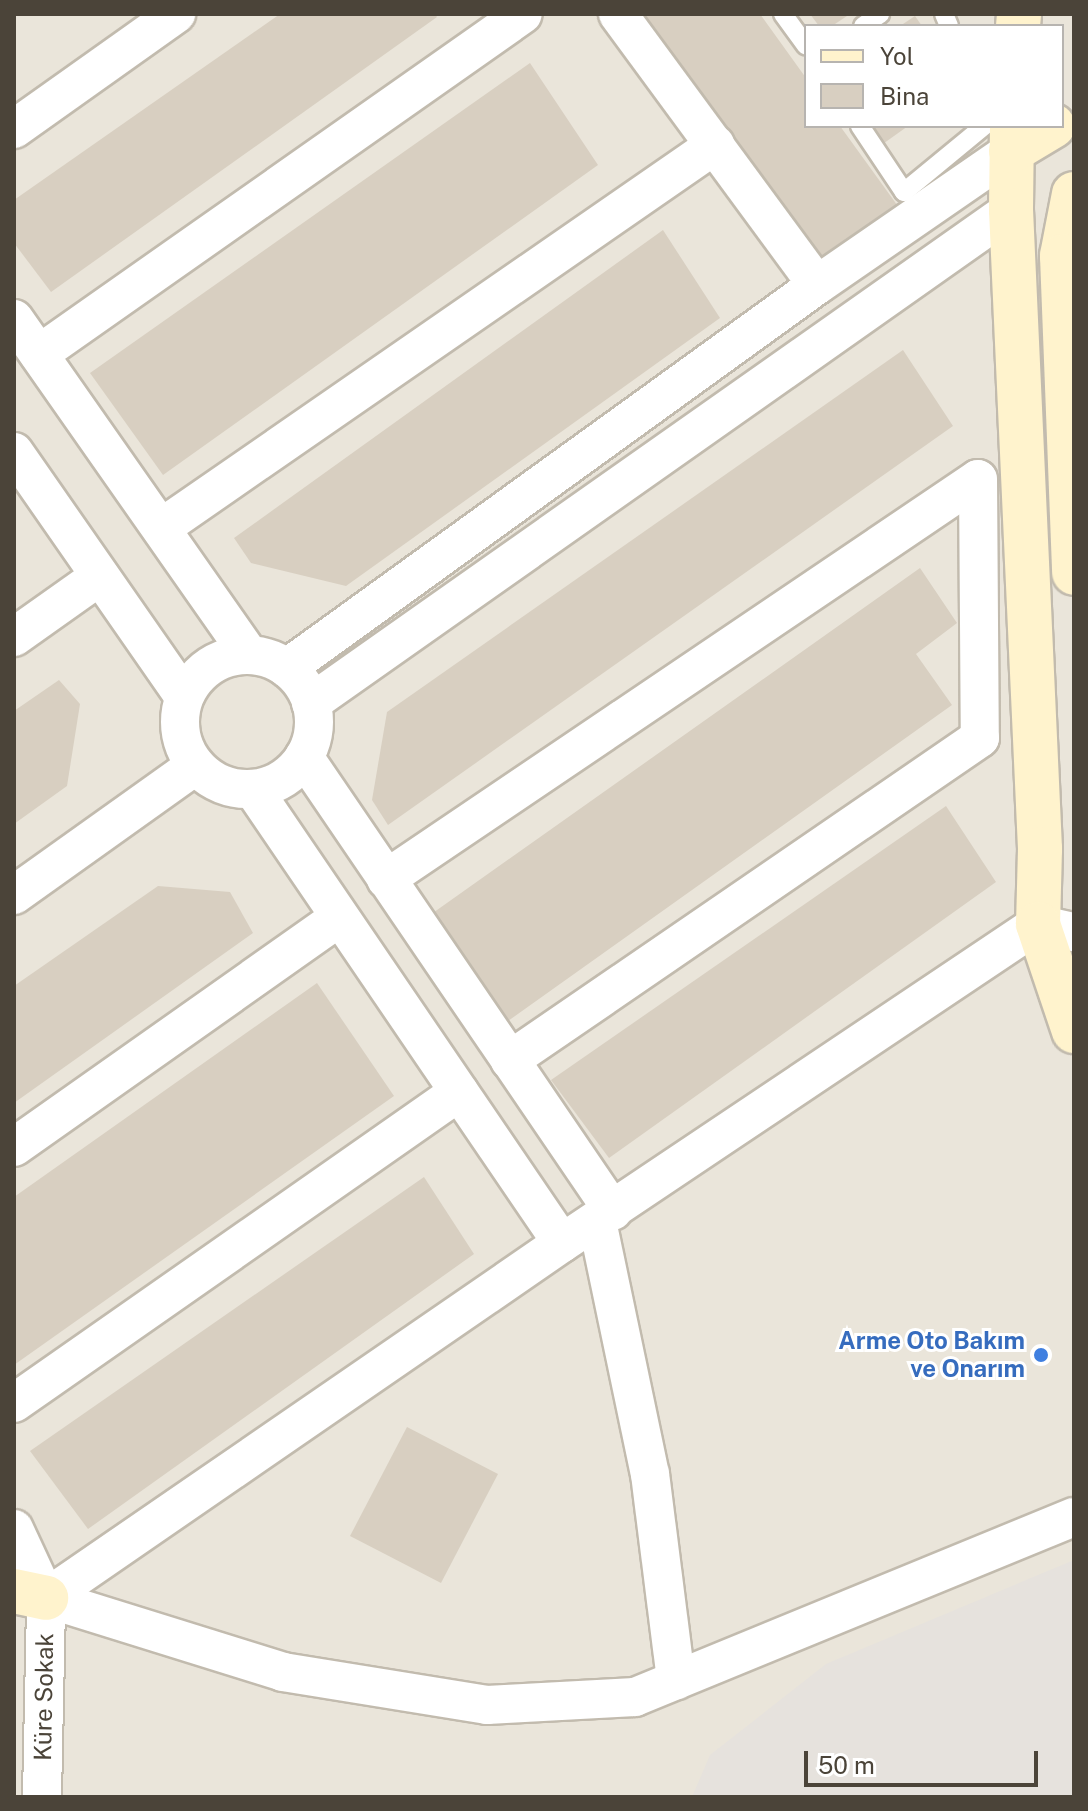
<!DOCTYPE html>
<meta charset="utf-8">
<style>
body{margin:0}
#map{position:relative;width:1088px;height:1811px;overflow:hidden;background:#f6f3ec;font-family:"Public Sans",sans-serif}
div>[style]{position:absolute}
.residential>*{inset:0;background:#eae5da}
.industrial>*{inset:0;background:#e6e2dd}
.building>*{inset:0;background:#d8cfc1}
.roads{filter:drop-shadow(2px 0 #c2bbae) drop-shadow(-2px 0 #c2bbae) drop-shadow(0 2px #c2bbae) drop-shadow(0 -2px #c2bbae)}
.lane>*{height:18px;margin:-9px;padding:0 9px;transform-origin:9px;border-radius:9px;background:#fff}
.street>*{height:38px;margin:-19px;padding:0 19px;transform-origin:19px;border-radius:19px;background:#fff}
.street>.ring{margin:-19px;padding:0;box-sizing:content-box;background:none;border:38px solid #fff;border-radius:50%}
.secondary>*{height:44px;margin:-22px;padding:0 22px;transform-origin:22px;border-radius:22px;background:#fff3cd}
.dots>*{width:22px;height:22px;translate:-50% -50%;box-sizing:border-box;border:4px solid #fff;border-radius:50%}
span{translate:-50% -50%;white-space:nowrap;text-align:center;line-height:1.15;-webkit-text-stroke:6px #fff;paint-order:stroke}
.shop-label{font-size:24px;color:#366cbe;font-weight:700}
.right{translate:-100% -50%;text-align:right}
.street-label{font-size:24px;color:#4b4439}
.frame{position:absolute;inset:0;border:16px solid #4b4439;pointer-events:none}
.legend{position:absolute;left:804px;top:24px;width:260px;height:104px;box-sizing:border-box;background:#fff;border:2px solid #b7b4b0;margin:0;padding:10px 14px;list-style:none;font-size:24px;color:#4b4439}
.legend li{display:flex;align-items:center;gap:16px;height:40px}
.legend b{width:40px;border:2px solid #b7b4b0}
.scale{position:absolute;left:804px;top:1751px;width:234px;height:36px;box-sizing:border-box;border:4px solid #4b4439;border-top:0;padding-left:10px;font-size:24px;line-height:28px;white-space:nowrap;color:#4b4439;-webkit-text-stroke:6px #fff;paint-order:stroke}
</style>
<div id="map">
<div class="residential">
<div style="clip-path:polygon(evenodd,14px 14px,1074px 14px,1074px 1797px,14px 1797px,14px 14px,806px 26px,1062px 26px,1062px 126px,806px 126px,806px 26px)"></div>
</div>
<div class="industrial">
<div style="clip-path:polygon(1074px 1560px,1074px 1797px,692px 1797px,710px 1755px,826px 1664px)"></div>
</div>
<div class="building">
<div style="clip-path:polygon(280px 14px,435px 14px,437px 17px,51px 292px,14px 243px,14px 200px)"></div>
<div style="clip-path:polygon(639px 14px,760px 14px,806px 78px,806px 126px,840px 126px,900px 209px,817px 267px)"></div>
<div style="clip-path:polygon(810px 14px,850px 14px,832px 26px,819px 26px)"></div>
<div style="clip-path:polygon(915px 16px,922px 26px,900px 26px)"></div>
<div style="clip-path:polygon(530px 63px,598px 165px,163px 475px,90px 373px)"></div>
<div style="clip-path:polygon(866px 126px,908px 126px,880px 146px)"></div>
<div style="clip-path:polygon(663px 230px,720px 318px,346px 586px,251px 563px,234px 538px)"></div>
<div style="clip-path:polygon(903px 350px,953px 426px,388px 825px,372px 800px,387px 712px)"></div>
<div style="clip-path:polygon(920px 568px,957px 623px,916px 654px,952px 705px,501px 1026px,430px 915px)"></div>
<div style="clip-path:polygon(59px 680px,80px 704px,67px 786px,14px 824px,14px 711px)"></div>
<div style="clip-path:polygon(946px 806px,996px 882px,609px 1158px,551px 1080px)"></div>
<div style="clip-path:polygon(158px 886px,230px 892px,253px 933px,14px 1103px,14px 986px)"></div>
<div style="clip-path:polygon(317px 983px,394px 1096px,14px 1365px,14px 1197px)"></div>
<div style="clip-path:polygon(424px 1177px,474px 1254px,88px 1529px,30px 1451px)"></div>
<div style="clip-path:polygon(407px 1427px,498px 1474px,441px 1583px,350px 1536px)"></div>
</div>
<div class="roads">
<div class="lane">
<div style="left:783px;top:14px;width:39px;rotate:54deg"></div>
<div style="left:944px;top:14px;width:13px;rotate:67deg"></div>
<div style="left:863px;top:26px;width:21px;rotate:-35deg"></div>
<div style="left:860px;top:126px;width:79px;rotate:56.3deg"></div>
<div style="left:904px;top:192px;width:104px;rotate:-39.5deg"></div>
</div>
<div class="street">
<div style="left:618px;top:14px;width:336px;rotate:53.7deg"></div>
<div style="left:14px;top:129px;width:199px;rotate:-35.4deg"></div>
<div style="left:14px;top:319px;width:410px;rotate:55deg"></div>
<div style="left:39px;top:354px;width:591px;rotate:-35.09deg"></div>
<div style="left:14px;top:452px;width:298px;rotate:55.2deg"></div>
<div style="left:161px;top:528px;width:674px;rotate:-34.66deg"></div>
<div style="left:14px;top:637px;width:105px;rotate:-35.3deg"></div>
<div class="ring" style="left:180px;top:655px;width:96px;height:96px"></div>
<div style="left:287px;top:668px;width:654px;rotate:-35.85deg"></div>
<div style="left:817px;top:285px;width:236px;rotate:-34.6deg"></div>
<div style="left:311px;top:703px;width:856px;rotate:-35.16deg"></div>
<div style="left:304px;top:757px;width:549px;rotate:55.76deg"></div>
<div style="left:253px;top:789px;width:549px;rotate:55.76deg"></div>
<div style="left:386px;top:879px;width:714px;rotate:-34.05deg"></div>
<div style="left:978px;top:479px;width:259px;rotate:89.6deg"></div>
<div style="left:980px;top:738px;width:570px;rotate:145.58deg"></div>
<div style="left:14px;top:895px;width:222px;rotate:-35.5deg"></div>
<div style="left:14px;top:1147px;width:398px;rotate:-35.2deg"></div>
<div style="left:597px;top:1221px;width:258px;rotate:78.2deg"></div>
<div style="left:650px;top:1474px;width:208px;rotate:82.8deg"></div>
<div style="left:14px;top:1403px;width:543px;rotate:-34.95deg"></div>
<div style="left:14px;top:1529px;width:76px;rotate:65.1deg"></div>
<div style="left:46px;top:1598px;width:248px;rotate:17.3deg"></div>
<div style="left:283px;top:1672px;width:207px;rotate:9.2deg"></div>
<div style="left:487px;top:1705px;width:148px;rotate:-3.1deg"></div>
<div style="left:635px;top:1697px;width:474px;rotate:-22.3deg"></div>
<div style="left:42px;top:1797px;width:199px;rotate:-88.8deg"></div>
<div style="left:46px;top:1598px;width:626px;rotate:-34.53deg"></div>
<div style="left:562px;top:1243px;width:573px;rotate:-33.83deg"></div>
<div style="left:1038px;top:924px;width:37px;rotate:13deg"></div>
</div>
<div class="secondary">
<div style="left:1018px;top:26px;width:12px;rotate:-85deg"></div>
<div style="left:1012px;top:126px;width:84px;rotate:90.7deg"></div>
<div style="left:1011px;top:210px;width:640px;rotate:87.4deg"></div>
<div style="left:1040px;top:849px;width:75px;rotate:91.5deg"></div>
<div style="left:1038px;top:924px;width:113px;rotate:71.4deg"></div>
<div style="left:1011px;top:151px;width:49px;rotate:-30.8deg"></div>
<div style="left:1074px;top:194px;width:63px;rotate:101deg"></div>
<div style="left:1062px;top:256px;width:317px;rotate:87.8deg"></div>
<div style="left:14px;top:1591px;width:33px;rotate:12deg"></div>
</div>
</div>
<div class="dots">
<div style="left:1041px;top:1355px;background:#3f7fe0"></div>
</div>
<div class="shop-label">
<span class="right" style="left:1025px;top:1355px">Arme Oto Bakım<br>ve Onarım</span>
</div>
<div class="street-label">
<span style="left:44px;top:1697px;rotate:-89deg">Küre Sokak</span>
</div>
<div class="frame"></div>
<ul class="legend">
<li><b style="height:10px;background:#fff3cd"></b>Yol</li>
<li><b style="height:22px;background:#d8cfc1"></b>Bina</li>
</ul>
<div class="scale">50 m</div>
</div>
